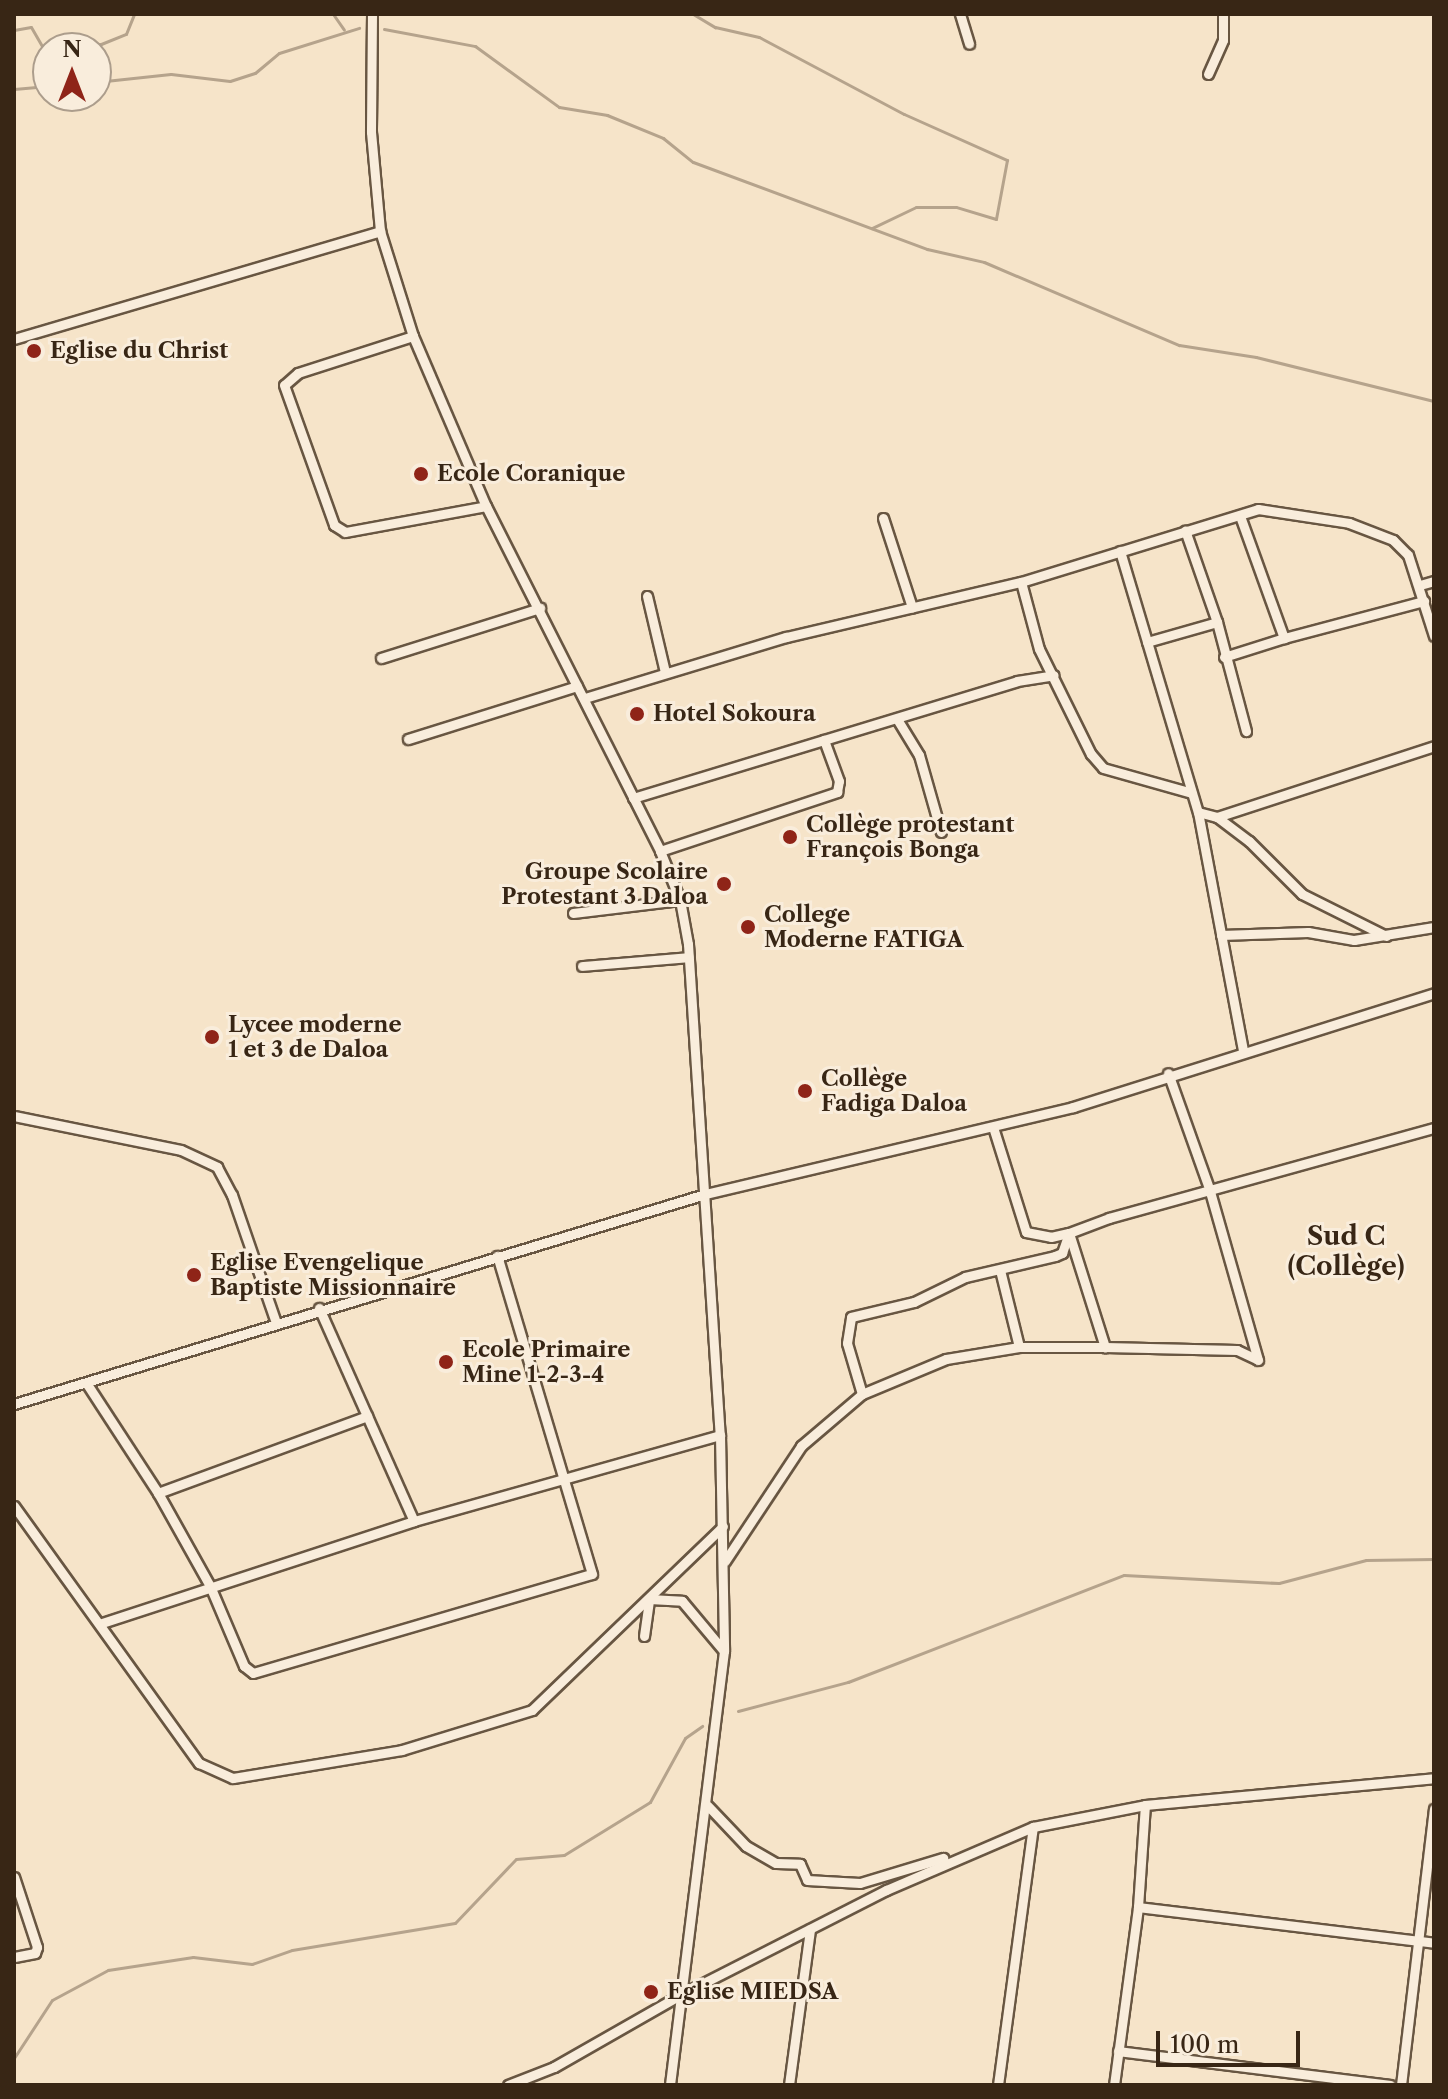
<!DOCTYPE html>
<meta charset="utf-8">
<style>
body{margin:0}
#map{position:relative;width:1448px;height:2099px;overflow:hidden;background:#f6e4c9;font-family:"Libre Caslon Text",serif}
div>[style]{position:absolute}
.stream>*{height:3px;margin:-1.5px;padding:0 1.5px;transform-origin:1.5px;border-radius:1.5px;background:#b5a38c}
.roads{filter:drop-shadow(2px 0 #685642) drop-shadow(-2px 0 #685642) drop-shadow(0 2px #685642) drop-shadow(0 -2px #685642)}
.minor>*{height:9px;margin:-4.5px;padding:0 4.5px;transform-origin:4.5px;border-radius:4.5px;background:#f9eddc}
.dots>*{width:22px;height:22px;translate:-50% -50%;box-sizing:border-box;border:4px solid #f9eddc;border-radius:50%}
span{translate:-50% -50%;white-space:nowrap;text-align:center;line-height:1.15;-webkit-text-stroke:6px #f9eddc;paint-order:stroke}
.poi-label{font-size:22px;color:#382615;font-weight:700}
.left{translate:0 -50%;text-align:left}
.right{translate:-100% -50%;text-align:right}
.quarter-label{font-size:26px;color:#382615;font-weight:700}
.frame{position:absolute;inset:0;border:16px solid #382615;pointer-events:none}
.north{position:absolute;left:32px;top:32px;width:80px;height:80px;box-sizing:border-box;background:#f9eddc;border:2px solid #ac9d8c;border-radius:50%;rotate:0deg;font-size:22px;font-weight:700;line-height:32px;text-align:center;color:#382615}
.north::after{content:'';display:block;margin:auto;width:28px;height:36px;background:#8f2418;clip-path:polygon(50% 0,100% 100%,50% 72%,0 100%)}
.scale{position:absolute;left:1156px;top:2031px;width:144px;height:36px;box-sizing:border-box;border:4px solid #382615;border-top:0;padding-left:10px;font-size:24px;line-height:28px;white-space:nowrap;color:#382615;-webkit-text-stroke:6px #f9eddc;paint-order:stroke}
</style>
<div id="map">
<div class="stream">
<div style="left:203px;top:14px;width:23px"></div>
<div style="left:333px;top:14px;width:19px;rotate:55deg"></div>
<div style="left:693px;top:14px;width:26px;rotate:31deg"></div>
<div style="left:715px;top:27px;width:45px;rotate:12.8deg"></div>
<div style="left:759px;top:37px;width:164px;rotate:28deg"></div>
<div style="left:904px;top:114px;width:113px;rotate:24.1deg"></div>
<div style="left:1007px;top:160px;width:60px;rotate:100.6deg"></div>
<div style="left:996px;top:219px;width:42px;rotate:-163.3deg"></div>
<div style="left:956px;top:207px;width:40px;rotate:180deg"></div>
<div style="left:916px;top:207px;width:49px;rotate:154.5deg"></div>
<div style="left:384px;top:29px;width:93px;rotate:10.6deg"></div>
<div style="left:475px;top:46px;width:104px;rotate:36deg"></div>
<div style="left:559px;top:107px;width:49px;rotate:9.5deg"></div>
<div style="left:607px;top:115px;width:61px;rotate:22.3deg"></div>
<div style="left:663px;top:138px;width:38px;rotate:39deg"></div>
<div style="left:693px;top:162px;width:250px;rotate:20.4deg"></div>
<div style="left:927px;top:249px;width:58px;rotate:12.8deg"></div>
<div style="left:984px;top:262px;width:212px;rotate:23.1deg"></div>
<div style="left:1179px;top:345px;width:78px;rotate:8.9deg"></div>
<div style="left:1256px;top:357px;width:183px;rotate:13.9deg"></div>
<div style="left:14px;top:30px;width:17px;rotate:-10deg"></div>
<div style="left:31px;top:27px;width:34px;rotate:60deg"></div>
<div style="left:69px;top:48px;width:32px;rotate:-7deg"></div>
<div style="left:101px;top:44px;width:27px;rotate:-22deg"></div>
<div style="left:126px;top:34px;width:22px;rotate:-68deg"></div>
<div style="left:96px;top:82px;width:75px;rotate:-6.1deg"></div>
<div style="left:171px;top:74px;width:59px;rotate:6.8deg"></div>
<div style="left:230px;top:81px;width:26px;rotate:-18deg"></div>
<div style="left:255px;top:73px;width:31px;rotate:-40deg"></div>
<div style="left:279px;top:53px;width:84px;rotate:-17.4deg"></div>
<div style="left:14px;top:89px;width:34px;rotate:-5deg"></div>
<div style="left:738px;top:1711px;width:114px;rotate:-14.8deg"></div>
<div style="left:848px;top:1682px;width:296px;rotate:-21.2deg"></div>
<div style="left:1124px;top:1575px;width:155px;rotate:3deg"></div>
<div style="left:1279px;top:1583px;width:90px;rotate:-14.8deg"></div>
<div style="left:1366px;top:1560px;width:68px;rotate:-0.8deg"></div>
<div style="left:14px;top:2058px;width:69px;rotate:-56.8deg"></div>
<div style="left:52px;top:2000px;width:64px;rotate:-28.2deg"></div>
<div style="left:108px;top:1970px;width:86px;rotate:-8.7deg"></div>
<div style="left:193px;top:1957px;width:59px;rotate:6.8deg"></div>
<div style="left:252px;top:1964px;width:42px;rotate:-19.3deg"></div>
<div style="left:292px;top:1950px;width:165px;rotate:-9.4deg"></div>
<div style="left:455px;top:1923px;width:88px;rotate:-46.4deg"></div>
<div style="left:516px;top:1859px;width:48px;rotate:-4.8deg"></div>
<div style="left:564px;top:1855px;width:101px;rotate:-31.6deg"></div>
<div style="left:650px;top:1802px;width:73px;rotate:-61.3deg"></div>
<div style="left:685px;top:1738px;width:21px;rotate:-35deg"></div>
</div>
<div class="roads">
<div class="minor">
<div style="left:372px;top:14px;width:118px;rotate:90.5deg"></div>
<div style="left:371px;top:132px;width:99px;rotate:84.8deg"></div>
<div style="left:380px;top:231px;width:110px;rotate:72.6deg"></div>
<div style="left:413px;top:336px;width:185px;rotate:66.8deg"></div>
<div style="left:486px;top:506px;width:386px;rotate:63.2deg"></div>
<div style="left:660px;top:851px;width:53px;rotate:67.8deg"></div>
<div style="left:680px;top:900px;width:45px;rotate:79.7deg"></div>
<div style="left:688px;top:944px;width:492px;rotate:86.3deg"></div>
<div style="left:720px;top:1435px;width:216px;rotate:88.9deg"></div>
<div style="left:724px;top:1651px;width:437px;rotate:97.1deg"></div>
<div style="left:960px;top:14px;width:31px;rotate:73deg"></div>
<div style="left:1208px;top:74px;width:37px;rotate:-66deg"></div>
<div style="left:1223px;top:40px;width:26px;rotate:-90deg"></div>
<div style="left:413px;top:336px;width:121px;rotate:162.2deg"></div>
<div style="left:298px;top:373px;width:18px;rotate:139deg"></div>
<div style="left:284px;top:385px;width:149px;rotate:70.3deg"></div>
<div style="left:334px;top:525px;width:13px;rotate:32deg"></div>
<div style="left:345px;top:532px;width:143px;rotate:-10.4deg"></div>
<div style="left:14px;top:339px;width:382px;rotate:-16.4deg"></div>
<div style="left:1240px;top:516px;width:130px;rotate:70.2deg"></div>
<div style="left:1284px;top:638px;width:145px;rotate:-14.8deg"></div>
<div style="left:883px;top:518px;width:94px;rotate:72deg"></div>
<div style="left:1120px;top:551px;width:272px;rotate:73.4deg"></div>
<div style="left:1198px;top:812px;width:242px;rotate:79.3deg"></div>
<div style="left:1021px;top:582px;width:69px;rotate:75deg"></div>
<div style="left:1039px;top:649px;width:117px;rotate:63.7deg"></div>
<div style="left:1091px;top:754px;width:18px;rotate:49deg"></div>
<div style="left:1103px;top:768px;width:92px;rotate:15.7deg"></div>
<div style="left:1420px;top:585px;width:15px;rotate:-16deg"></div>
<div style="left:647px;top:596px;width:78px;rotate:76.7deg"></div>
<div style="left:1217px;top:622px;width:113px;rotate:75.1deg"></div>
<div style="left:1147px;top:642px;width:73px;rotate:-15.9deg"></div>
<div style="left:1217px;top:622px;width:97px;rotate:-109.2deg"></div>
<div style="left:1224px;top:657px;width:63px;rotate:-17.6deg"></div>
<div style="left:381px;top:658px;width:167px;rotate:-17.5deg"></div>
<div style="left:585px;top:698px;width:210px;rotate:-16.9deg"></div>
<div style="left:786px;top:637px;width:241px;rotate:-13.2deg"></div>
<div style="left:1021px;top:582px;width:248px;rotate:-17.1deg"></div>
<div style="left:1258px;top:509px;width:92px;rotate:8.7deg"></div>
<div style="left:1349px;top:523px;width:47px;rotate:21.1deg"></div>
<div style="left:1393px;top:540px;width:21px;rotate:45deg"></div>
<div style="left:1408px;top:555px;width:85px;rotate:72.2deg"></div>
<div style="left:897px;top:719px;width:42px;rotate:58.6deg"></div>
<div style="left:919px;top:755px;width:80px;rotate:74.1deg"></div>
<div style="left:408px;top:739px;width:177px;rotate:-17.4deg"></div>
<div style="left:633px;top:798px;width:401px;rotate:-16.9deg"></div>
<div style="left:1017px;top:681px;width:37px;rotate:-9deg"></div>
<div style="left:1198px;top:812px;width:20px;rotate:15deg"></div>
<div style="left:1217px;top:817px;width:40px;rotate:37deg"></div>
<div style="left:1249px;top:841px;width:75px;rotate:45deg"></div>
<div style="left:1302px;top:894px;width:94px;rotate:26.6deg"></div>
<div style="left:1217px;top:817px;width:228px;rotate:-18.1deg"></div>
<div style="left:660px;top:851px;width:187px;rotate:-18.4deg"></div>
<div style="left:837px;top:792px;width:11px;rotate:-80deg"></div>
<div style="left:839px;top:781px;width:44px;rotate:-110.1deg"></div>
<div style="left:573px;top:913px;width:108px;rotate:-6.9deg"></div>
<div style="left:1221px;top:935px;width:87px;rotate:-2deg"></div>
<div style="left:1308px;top:932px;width:47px;rotate:9.9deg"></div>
<div style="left:1354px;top:940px;width:81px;rotate:-9.2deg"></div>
<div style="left:582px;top:966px;width:107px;rotate:-4.8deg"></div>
<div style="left:14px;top:1116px;width:170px;rotate:11.5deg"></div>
<div style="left:181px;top:1150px;width:40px;rotate:25deg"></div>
<div style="left:217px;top:1167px;width:32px;rotate:62deg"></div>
<div style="left:232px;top:1195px;width:135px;rotate:71deg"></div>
<div style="left:993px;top:1127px;width:110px;rotate:72.6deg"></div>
<div style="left:1026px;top:1232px;width:25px;rotate:11deg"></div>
<div style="left:1051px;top:1237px;width:18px;rotate:-13deg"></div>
<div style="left:1069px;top:1233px;width:120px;rotate:72.5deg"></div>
<div style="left:1000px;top:1270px;width:79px;rotate:76.1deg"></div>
<div style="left:319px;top:1308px;width:233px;rotate:66deg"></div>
<div style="left:87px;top:1384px;width:130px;rotate:56.9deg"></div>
<div style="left:158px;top:1493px;width:107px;rotate:60.8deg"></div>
<div style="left:210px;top:1586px;width:87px;rotate:67deg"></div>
<div style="left:244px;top:1666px;width:11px;rotate:38deg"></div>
<div style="left:253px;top:1673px;width:353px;rotate:-16.3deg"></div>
<div style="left:592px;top:1574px;width:332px;rotate:-106.6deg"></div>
<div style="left:862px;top:1394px;width:53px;rotate:-106.4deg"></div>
<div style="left:847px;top:1343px;width:26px;rotate:-81deg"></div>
<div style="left:851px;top:1317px;width:65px;rotate:-13.4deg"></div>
<div style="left:914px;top:1302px;width:57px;rotate:-26.1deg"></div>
<div style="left:965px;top:1277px;width:92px;rotate:-13.1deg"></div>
<div style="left:1055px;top:1256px;width:8px;rotate:-23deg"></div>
<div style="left:1062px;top:1253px;width:21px;rotate:-71deg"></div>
<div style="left:1069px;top:1233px;width:43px;rotate:-20.6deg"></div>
<div style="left:1109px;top:1218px;width:337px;rotate:-15.5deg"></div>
<div style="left:14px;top:1404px;width:722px;rotate:-16.9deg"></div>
<div style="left:705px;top:1194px;width:378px;rotate:-13.3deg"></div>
<div style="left:1073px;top:1107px;width:379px;rotate:-17.5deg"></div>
<div style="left:158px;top:1493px;width:223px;rotate:-20.2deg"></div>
<div style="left:14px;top:1506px;width:317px;rotate:54.3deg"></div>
<div style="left:199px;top:1763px;width:37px;rotate:24deg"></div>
<div style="left:233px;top:1778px;width:171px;rotate:-9.4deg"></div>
<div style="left:402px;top:1750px;width:136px;rotate:-17.1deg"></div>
<div style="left:532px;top:1710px;width:265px;rotate:-43.9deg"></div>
<div style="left:725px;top:1561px;width:138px;rotate:-56.5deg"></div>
<div style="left:801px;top:1446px;width:80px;rotate:-40.4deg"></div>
<div style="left:862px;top:1394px;width:91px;rotate:-22.6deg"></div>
<div style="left:946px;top:1359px;width:74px;rotate:-9.3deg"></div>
<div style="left:1019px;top:1347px;width:86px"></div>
<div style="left:1105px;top:1347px;width:132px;rotate:1.3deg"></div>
<div style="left:1237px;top:1350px;width:23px;rotate:25deg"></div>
<div style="left:1258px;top:1360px;width:176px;rotate:-105.9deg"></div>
<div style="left:1210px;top:1191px;width:125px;rotate:-109.6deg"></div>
<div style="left:102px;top:1623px;width:328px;rotate:-18.1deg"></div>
<div style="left:414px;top:1521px;width:318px;rotate:-15.7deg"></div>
<div style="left:644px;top:1636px;width:37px;rotate:-82deg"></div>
<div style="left:649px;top:1599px;width:33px;rotate:3deg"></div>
<div style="left:682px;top:1601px;width:65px;rotate:50deg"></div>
<div style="left:708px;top:1806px;width:55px;rotate:46.5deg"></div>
<div style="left:746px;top:1846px;width:34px;rotate:30deg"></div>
<div style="left:776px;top:1863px;width:24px;rotate:2deg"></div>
<div style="left:800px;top:1864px;width:17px;rotate:66deg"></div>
<div style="left:807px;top:1880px;width:53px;rotate:3.2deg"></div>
<div style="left:860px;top:1883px;width:87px;rotate:-16.8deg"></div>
<div style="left:14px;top:1877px;width:74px;rotate:71.8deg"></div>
<div style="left:37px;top:1947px;width:6px;rotate:108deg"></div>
<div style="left:35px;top:1953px;width:21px;rotate:169deg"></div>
<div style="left:1138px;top:1907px;width:298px;rotate:6.9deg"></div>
<div style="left:1118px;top:2051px;width:274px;rotate:7.1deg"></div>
<div style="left:508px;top:2085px;width:49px;rotate:-21.4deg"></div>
<div style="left:554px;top:2067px;width:147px;rotate:-29.7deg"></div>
<div style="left:682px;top:1994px;width:229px;rotate:-27deg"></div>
<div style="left:886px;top:1890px;width:160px;rotate:-23.2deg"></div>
<div style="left:1033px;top:1827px;width:114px;rotate:-11.1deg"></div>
<div style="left:1145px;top:1805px;width:290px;rotate:-5.3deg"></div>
<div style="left:789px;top:2085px;width:157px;rotate:-82.3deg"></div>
<div style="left:998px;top:2085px;width:260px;rotate:-82.3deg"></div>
<div style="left:1114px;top:2085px;width:180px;rotate:-82.3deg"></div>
<div style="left:1138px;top:1907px;width:102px;rotate:-86.1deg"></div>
<div style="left:1401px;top:2085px;width:278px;rotate:-83.2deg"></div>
</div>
</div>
<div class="dots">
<div style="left:34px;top:351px;background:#8f2418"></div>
<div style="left:421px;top:474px;background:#8f2418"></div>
<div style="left:637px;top:714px;background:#8f2418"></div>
<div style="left:790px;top:837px;background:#8f2418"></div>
<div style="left:724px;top:884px;background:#8f2418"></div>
<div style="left:748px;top:927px;background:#8f2418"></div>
<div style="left:212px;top:1037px;background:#8f2418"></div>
<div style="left:805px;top:1091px;background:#8f2418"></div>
<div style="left:194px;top:1275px;background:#8f2418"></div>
<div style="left:446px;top:1362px;background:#8f2418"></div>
<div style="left:651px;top:1992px;background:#8f2418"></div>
</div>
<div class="poi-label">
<span class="left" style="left:50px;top:351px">Eglise du Christ</span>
<span class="left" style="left:437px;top:474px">Ecole Coranique</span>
<span class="left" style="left:653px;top:714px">Hotel Sokoura</span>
<span class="left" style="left:806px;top:837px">Collège protestant<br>François Bonga</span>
<span class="right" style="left:708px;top:884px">Groupe Scolaire<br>Protestant 3 Daloa</span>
<span class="left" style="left:764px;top:927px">College<br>Moderne FATIGA</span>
<span class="left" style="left:228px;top:1037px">Lycee moderne<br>1 et 3 de Daloa</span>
<span class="left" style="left:821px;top:1091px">Collège<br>Fadiga Daloa</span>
<span class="left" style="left:210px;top:1275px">Eglise Evengelique<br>Baptiste Missionnaire</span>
<span class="left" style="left:462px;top:1362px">Ecole Primaire<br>Mine 1-2-3-4</span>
<span class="left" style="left:667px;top:1992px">Eglise MIEDSA</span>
</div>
<div class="quarter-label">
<span style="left:1346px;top:1252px">Sud C<br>(Collège)</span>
</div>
<div class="frame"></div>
<div class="north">N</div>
<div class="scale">100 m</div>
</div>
